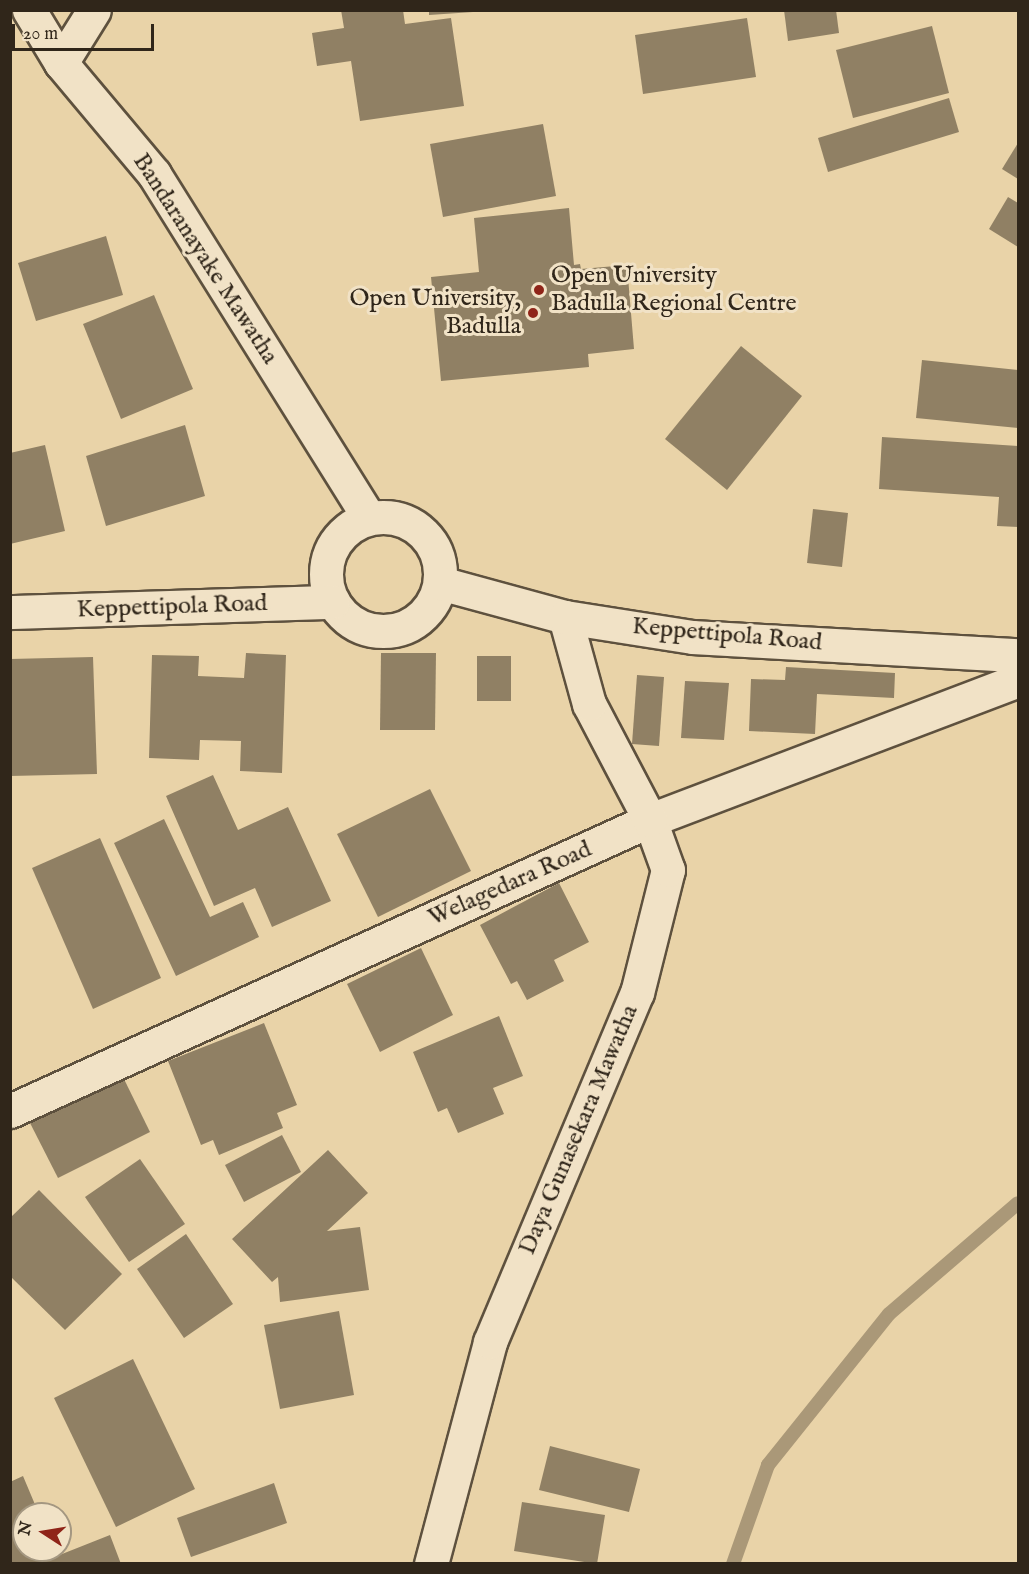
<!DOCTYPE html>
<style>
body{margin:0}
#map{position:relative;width:1029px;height:1574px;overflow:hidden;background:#e9d3a8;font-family:"IM FELL English",serif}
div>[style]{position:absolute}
.stream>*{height:14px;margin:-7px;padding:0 7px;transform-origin:7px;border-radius:7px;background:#aa9878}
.building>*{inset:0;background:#908064}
.roads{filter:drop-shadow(2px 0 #5e513e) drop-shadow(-2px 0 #5e513e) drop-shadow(0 2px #5e513e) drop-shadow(0 -2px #5e513e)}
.minor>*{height:33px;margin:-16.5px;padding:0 16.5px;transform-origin:16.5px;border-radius:16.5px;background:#f1e2c6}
.tertiary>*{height:33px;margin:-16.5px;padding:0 16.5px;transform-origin:16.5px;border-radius:16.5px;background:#f1e2c6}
.secondary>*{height:33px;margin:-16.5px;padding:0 16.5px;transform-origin:16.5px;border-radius:16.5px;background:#f1e2c6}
.secondary>.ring{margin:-16.5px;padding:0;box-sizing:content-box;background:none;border:33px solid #f1e2c6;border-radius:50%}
.dots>*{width:16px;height:16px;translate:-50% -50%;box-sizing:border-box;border:3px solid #f1e2c6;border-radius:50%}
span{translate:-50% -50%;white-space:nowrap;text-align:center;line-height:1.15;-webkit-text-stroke:6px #f1e2c6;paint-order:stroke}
.street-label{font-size:24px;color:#30261a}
.poi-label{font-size:24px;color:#30261a}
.left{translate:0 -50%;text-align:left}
.right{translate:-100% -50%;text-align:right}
.frame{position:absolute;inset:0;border:12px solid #30261a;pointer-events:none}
.north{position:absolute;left:12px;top:1502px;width:60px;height:60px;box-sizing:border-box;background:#f1e2c6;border:2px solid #a49781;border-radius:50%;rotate:282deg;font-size:16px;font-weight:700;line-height:24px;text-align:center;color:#30261a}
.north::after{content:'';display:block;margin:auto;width:21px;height:27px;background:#8f2418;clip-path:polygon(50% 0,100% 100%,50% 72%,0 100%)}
.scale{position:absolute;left:12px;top:24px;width:142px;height:27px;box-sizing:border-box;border:3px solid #30261a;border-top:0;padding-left:8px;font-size:18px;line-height:21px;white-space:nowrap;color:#30261a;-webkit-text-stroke:4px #f1e2c6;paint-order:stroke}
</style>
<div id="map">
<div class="stream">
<div style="left:733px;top:1564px;width:105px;rotate:-70.5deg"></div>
<div style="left:768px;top:1465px;width:193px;rotate:-51.3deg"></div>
<div style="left:889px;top:1314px;width:170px;rotate:-40.7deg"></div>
</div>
<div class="building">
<div style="clip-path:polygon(341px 10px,403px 10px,405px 24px,451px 18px,464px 106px,360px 121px,351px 61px,317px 66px,312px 33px,344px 28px)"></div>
<div style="clip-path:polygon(429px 10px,473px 10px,473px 12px,429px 15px)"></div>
<div style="clip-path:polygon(784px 10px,836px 10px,839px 33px,788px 41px)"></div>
<div style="clip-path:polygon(747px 18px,756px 77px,643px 94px,635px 35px)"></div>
<div style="clip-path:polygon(932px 26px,949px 93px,853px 118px,836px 50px)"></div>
<div style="clip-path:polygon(949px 98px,959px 132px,828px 172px,818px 138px)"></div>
<div style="clip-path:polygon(543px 124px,556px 196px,443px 217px,430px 144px)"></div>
<div style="clip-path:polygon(1018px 143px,1018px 179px,1002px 169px)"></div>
<div style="clip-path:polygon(1008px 197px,1018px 203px,1018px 247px,989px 229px)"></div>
<div style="clip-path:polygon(569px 208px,574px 265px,580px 264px,581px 269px,627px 265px,634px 349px,588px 354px,589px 367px,441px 381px,431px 277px,479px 272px,474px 218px)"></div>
<div style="clip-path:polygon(106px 236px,123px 295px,36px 321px,18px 263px)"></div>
<div style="clip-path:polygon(154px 295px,193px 389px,121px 419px,83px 324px)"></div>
<div style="clip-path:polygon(741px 346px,802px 396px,727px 490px,665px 439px)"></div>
<div style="clip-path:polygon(922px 360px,1018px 370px,1018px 428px,916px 418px)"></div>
<div style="clip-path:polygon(185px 425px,205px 496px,106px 526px,86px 456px)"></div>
<div style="clip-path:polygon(882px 437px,1018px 446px,1018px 527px,997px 526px,999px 497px,879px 489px)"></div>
<div style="clip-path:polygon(45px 445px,65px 531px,10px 544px,10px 453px)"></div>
<div style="clip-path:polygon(813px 509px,848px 513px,842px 567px,807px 563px)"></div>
<div style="clip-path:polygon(246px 653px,286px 655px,282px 773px,240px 771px,241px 741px,200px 740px,199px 760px,149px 758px,152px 655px,199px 656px,198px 676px,244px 678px)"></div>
<div style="clip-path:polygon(381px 653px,436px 653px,435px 730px,380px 730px)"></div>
<div style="clip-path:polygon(477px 656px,511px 656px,511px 701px,477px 701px)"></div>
<div style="clip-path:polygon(93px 657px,97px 774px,10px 776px,10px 659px)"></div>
<div style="clip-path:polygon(786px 667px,895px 673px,894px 698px,817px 694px,815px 734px,749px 731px,751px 679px,785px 680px)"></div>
<div style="clip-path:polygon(637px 675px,664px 677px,659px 746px,632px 744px)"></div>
<div style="clip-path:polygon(685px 681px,729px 683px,724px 740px,681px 738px)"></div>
<div style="clip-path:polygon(213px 775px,238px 830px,288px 807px,331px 901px,272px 927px,255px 888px,214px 906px,166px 796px)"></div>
<div style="clip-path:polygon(430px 789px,471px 871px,378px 917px,337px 834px)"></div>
<div style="clip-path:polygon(164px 819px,210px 917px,243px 902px,259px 937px,176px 976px,114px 843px)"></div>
<div style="clip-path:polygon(100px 838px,161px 978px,93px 1009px,32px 868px)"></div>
<div style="clip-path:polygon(559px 883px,589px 942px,554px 960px,564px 981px,527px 1000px,517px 981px,511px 984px,480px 925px)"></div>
<div style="clip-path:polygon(421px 948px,453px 1015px,380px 1052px,347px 984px)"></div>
<div style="clip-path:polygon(499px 1016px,523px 1076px,493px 1088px,504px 1114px,458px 1133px,447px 1108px,438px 1112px,413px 1052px)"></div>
<div style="clip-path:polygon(264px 1023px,297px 1105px,277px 1113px,283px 1128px,219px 1155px,213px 1140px,201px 1145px,168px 1061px)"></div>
<div style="clip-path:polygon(122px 1075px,150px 1132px,58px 1178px,29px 1121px)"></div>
<div style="clip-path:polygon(282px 1135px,301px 1172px,244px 1202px,225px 1165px)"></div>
<div style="clip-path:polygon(328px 1150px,368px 1193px,327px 1231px,360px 1227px,369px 1290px,280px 1302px,278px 1277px,272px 1282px,232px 1239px)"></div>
<div style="clip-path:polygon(140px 1159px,185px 1224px,129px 1262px,85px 1197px)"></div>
<div style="clip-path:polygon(39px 1190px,122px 1274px,65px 1330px,10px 1276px,10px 1218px)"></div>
<div style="clip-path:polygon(186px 1234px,233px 1304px,184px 1338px,137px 1269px)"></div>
<div style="clip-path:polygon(339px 1311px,354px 1395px,280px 1409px,264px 1325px)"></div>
<div style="clip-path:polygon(133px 1359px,195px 1489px,116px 1527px,54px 1398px)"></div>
<div style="clip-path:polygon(550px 1446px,640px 1469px,629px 1512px,539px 1490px)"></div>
<div style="clip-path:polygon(23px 1476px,39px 1514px,24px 1514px,24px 1550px,54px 1550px,57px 1556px,110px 1535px,121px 1564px,10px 1564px,10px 1482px)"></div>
<div style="clip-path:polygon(274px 1483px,287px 1523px,191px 1557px,177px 1518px)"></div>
<div style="clip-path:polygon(522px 1502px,605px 1515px,597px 1564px,514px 1551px)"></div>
</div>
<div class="roads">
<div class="minor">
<div style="left:61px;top:63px;width:62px;rotate:-58.1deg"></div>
<div style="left:10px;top:1111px;width:703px;rotate:-24.45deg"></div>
<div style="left:650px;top:820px;width:394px;rotate:-20.8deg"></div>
</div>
<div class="tertiary">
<div style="left:29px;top:10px;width:62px;rotate:58.9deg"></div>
<div style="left:61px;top:63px;width:145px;rotate:50deg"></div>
<div style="left:154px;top:174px;width:404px;rotate:58deg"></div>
<div style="left:431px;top:1564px;width:230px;rotate:-75.1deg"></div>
<div style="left:490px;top:1342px;width:379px;rotate:-67.2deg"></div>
<div style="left:637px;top:993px;width:127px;rotate:-75.9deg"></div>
<div style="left:668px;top:870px;width:53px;rotate:-109.8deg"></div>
<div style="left:650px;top:820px;width:131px;rotate:-117.7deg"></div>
<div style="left:589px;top:704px;width:90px;rotate:-105.4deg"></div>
</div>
<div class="secondary">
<div class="ring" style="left:326px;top:517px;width:81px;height:81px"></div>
<div style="left:440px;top:583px;width:130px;rotate:15.2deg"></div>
<div style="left:565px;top:617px;width:129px;rotate:8.9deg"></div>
<div style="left:692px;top:637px;width:326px;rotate:3.2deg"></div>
<div style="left:10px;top:612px;width:323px;rotate:-1.8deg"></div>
</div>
</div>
<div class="dots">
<div style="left:539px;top:290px;background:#8f2418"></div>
<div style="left:533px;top:313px;background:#8f2418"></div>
</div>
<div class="street-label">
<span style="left:205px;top:259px;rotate:57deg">Bandaranayake Mawatha</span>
<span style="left:172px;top:607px;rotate:-2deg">Keppettipola Road</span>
<span style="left:727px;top:635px;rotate:5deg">Keppettipola Road</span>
<span style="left:510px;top:884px;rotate:-24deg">Welagedara Road</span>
<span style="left:579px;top:1130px;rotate:-67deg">Daya Gunasekara Mawatha</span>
</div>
<div class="poi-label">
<span class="left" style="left:551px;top:290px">Open University<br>Badulla Regional Centre</span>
<span class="right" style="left:521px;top:313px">Open University,<br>Badulla</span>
</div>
<div class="frame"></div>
<div class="north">N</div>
<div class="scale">20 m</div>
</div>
